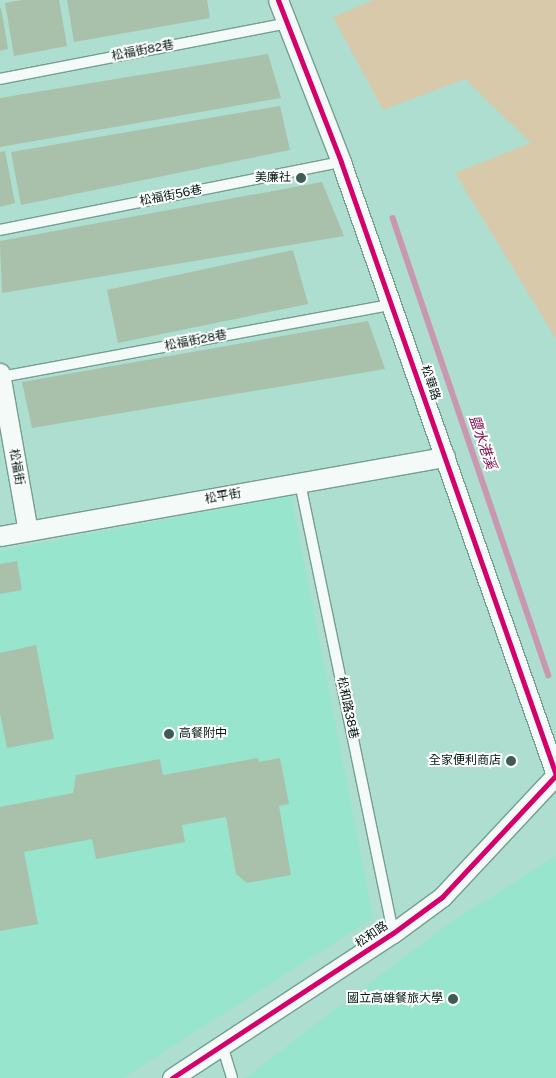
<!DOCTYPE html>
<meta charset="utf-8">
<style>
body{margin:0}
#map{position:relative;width:556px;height:1078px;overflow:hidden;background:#addecf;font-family:"Public Sans","Noto Sans TC",sans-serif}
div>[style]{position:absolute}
.built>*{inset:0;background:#97e5cd}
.green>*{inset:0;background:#d8c9ab}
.stream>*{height:5.5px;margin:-2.75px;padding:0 2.75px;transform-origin:2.75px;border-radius:2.75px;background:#c998b0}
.building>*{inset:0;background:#a9c0ab}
.roads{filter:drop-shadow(1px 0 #759e92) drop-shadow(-1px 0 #759e92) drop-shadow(0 1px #759e92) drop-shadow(0 -1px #759e92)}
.lane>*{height:10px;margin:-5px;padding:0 5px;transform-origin:5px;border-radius:5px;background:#f3faf8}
.street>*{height:19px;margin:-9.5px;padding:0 9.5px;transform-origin:9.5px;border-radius:9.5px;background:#f3faf8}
.cycleway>*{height:5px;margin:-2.5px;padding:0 2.5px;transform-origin:2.5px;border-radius:2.5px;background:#d6006c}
.dots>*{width:14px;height:14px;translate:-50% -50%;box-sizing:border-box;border:2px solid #fefefe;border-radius:50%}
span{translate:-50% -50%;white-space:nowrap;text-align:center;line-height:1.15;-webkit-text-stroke:4px #fefefe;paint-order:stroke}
.street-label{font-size:12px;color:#001811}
.poi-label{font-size:12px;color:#001811}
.right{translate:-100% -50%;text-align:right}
.left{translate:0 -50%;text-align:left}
.water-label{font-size:14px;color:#7e0f4e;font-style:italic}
</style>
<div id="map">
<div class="built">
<div style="clip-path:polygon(291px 496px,373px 918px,123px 1078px,0 1078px,0 551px)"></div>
<div style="clip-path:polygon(556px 856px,556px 1078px,245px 1078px,447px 925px)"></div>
</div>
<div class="green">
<div style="clip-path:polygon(374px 0,556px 0,556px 339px,455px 173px,531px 143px,465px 79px,383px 110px,333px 17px)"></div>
</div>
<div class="stream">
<div style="left:393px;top:218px;width:483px;rotate:71.2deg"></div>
</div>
<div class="building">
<div style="clip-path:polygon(22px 0,59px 0,67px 46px,14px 56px,5px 3px)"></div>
<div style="clip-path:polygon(67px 0,207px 0,210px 18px,74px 42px)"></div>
<div style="clip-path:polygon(1px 8px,8px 49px,0 51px,0 9px)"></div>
<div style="clip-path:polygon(268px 54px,281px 98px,0 147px,0 98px)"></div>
<div style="clip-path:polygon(280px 106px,290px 150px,21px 205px,11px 152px)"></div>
<div style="clip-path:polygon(5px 151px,15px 203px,0 207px,0 152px)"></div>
<div style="clip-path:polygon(322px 182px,344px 236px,2px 293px,0 241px)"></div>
<div style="clip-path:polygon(293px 250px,308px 304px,118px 343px,107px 290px)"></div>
<div style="clip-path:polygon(368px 321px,385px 369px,32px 428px,22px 382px)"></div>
<div style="clip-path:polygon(17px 561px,22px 590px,0 594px,0 564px)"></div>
<div style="clip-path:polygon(36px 645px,54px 739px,7px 748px,0 713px,0 653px)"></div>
<div style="clip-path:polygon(258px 758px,259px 762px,280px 758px,289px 804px,279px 806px,291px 875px,247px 883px,236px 874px,226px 817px,182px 825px,185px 842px,96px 859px,92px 839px,24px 852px,38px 924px,0 931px,0 807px,73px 793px,76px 775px,160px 759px,163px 775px)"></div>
</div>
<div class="roads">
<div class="lane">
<div style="left:0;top:79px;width:292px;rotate:-11deg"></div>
<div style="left:0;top:230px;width:348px;rotate:-11.3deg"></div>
<div style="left:1px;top:377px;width:397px;rotate:-10.5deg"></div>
<div style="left:300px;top:483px;width:460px;rotate:78.3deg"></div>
<div style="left:222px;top:1045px;width:34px;rotate:73deg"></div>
</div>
<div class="street">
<div style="left:278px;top:0;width:174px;rotate:68.7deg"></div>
<div style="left:341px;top:162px;width:650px;rotate:70.67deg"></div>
<div style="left:0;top:373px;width:160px;rotate:80deg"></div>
<div style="left:0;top:536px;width:452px;rotate:-10.1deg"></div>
<div style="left:172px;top:1078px;width:264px;rotate:-33.3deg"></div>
<div style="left:393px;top:933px;width:61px;rotate:-36.3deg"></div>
<div style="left:442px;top:897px;width:167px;rotate:-46.9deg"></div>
</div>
</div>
<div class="cycleway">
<div style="left:278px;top:0;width:174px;rotate:68.7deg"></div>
<div style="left:341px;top:162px;width:650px;rotate:70.67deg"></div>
<div style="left:172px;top:1078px;width:264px;rotate:-33.3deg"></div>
<div style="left:393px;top:933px;width:61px;rotate:-36.3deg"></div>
<div style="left:442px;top:897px;width:167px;rotate:-46.9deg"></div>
</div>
<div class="dots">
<div style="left:301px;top:178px;background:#3d5d54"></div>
<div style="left:169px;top:734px;background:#3d5d54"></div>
<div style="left:511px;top:761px;background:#3d5d54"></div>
<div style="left:453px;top:999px;background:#3d5d54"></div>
</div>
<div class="street-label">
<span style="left:143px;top:51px;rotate:-11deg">松福街82巷</span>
<span style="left:171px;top:196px;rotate:-11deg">松福街56巷</span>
<span style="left:196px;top:341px;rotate:-11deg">松福街28巷</span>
<span style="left:430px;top:383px;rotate:71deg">松華路</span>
<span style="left:16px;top:467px;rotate:80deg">松福街</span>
<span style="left:223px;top:497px;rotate:-10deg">松平街</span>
<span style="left:347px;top:708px;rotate:78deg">松和路38巷</span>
<span style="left:372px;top:935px;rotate:-34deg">松和路</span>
</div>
<div class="poi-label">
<span class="right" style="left:291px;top:178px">美廉社</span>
<span class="left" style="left:179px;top:734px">高餐附中</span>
<span class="right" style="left:501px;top:761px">全家便利商店</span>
<span class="right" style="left:443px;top:999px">國立高雄餐旅大學</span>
</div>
<div class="water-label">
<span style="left:483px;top:442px;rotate:71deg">鹽水港溪</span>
</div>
</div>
